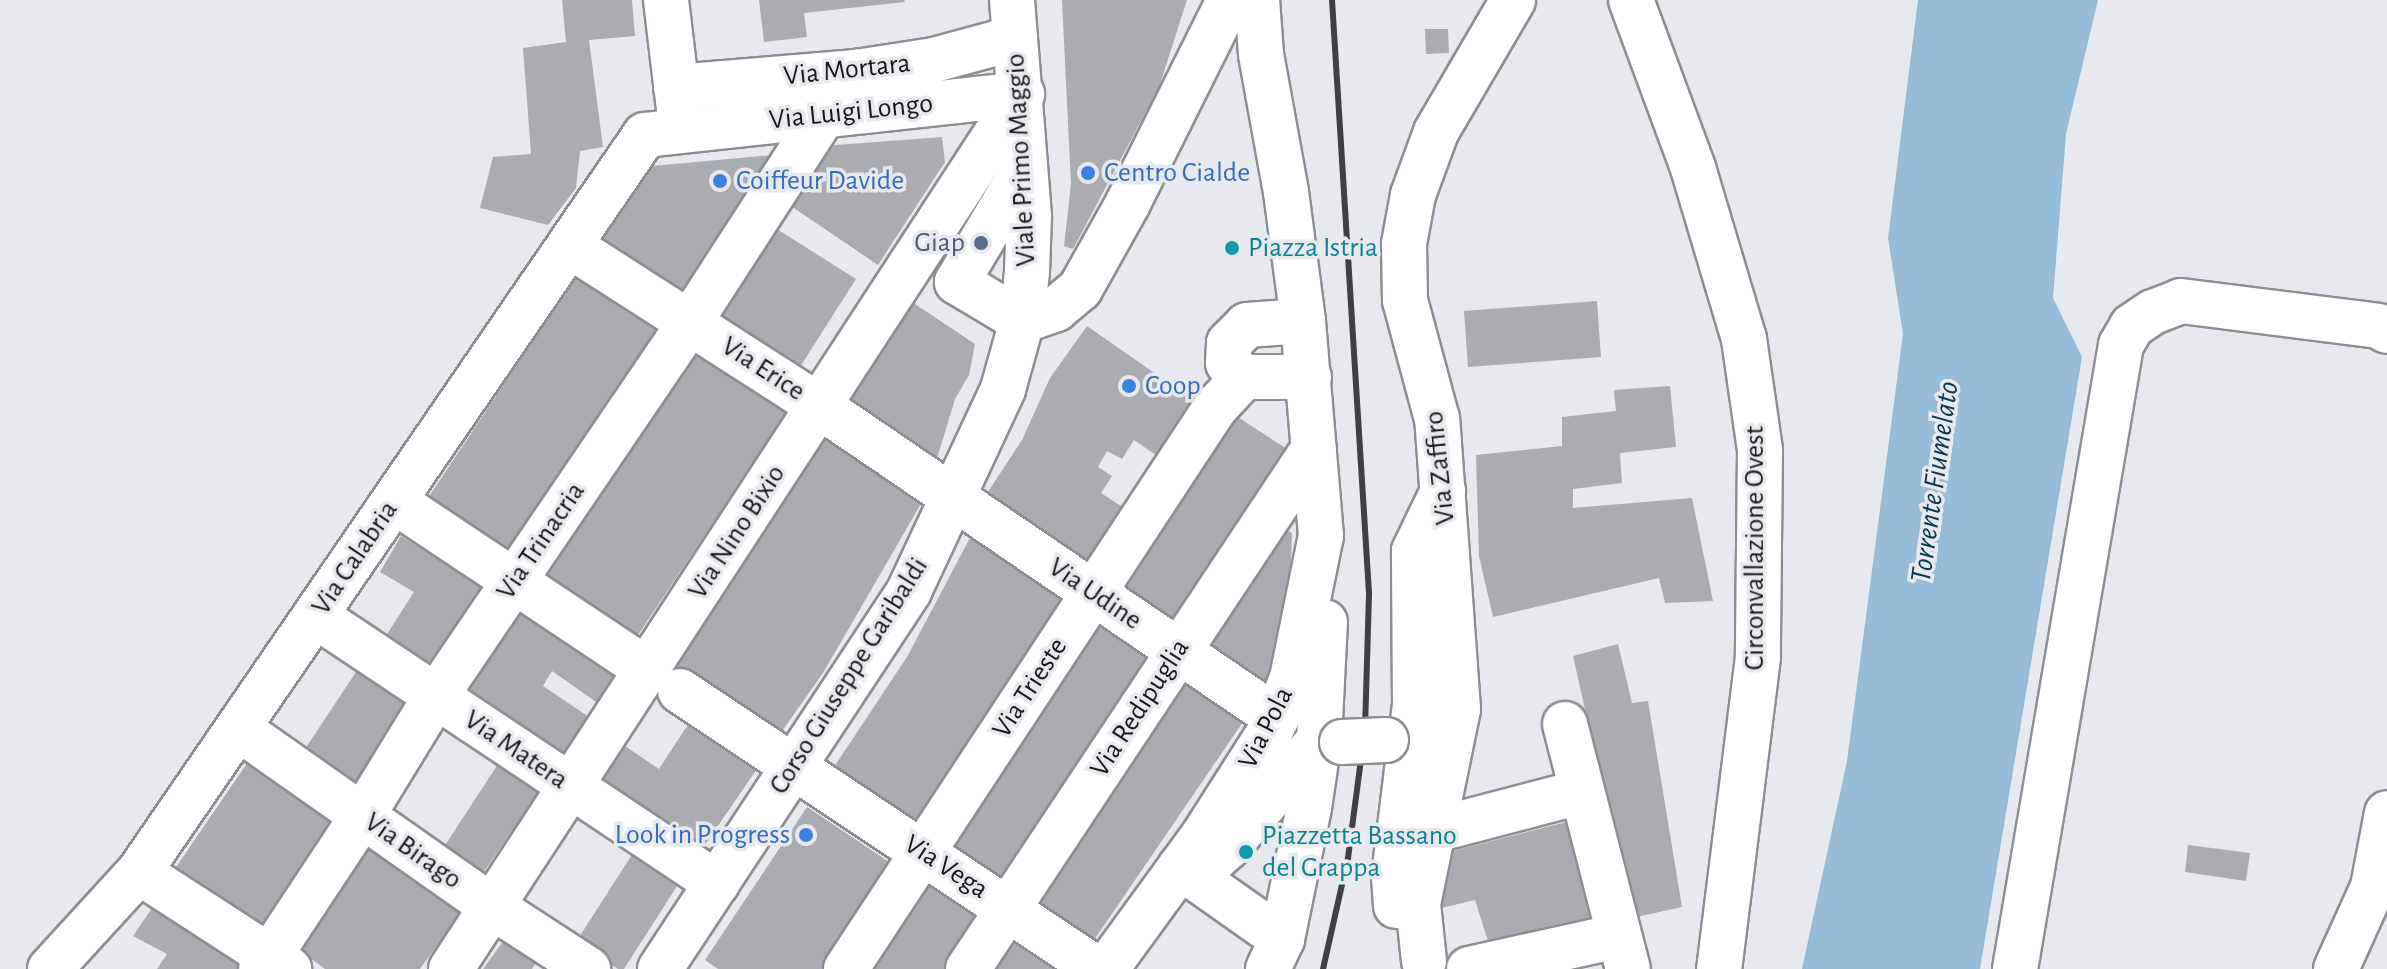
<!DOCTYPE html>
<style>
body{margin:0}
#map{position:relative;width:2387px;height:969px;overflow:hidden;background:#e8e9ee;font-family:"Alegreya Sans",sans-serif}
div>[style]{position:absolute}
.water>*{inset:0;background:#96bcd8}
.building>*{inset:0;background:#abacb1}
.roads{filter:drop-shadow(2px 0 #8d8e92) drop-shadow(-2px 0 #8d8e92) drop-shadow(0 2px #8d8e92) drop-shadow(0 -2px #8d8e92)}
.minor>*{height:44px;margin:-22px;padding:0 22px;transform-origin:22px;border-radius:22px;background:#fff}
.major>*{height:44px;margin:-22px;padding:0 22px;transform-origin:22px;border-radius:22px;background:#fff}
.rail>*{height:6px;margin:-3px;padding:0 3px;transform-origin:3px;border-radius:3px;background:#3f4042}
.bridges{filter:drop-shadow(2px 0 #8d8e92) drop-shadow(-2px 0 #8d8e92) drop-shadow(0 2px #8d8e92) drop-shadow(0 -2px #8d8e92)}
.minor-bridge>*{height:44px;margin:-22px;padding:0 22px;transform-origin:22px;border-radius:22px;background:#fff}
.dots>*{width:22px;height:22px;translate:-50% -50%;box-sizing:border-box;border:4px solid #e8e9ee;border-radius:50%}
span{translate:-50% -50%;white-space:nowrap;text-align:center;line-height:1.15;-webkit-text-stroke:7px #e8e9ee;paint-order:stroke}
.street-label{font-size:28px;color:#171719}
.shop-label{font-size:28px;color:#366cbe}
.left{translate:0 -50%;text-align:left}
.right{translate:-100% -50%;text-align:right}
.service-label{font-size:28px;color:#4e5e75}
.culture-label{font-size:28px;color:#0d838f}
.water-label{font-size:30px;color:#063753;font-style:italic}
</style>
<div id="map">
<div class="water">
<div style="clip-path:polygon(1918px 0,2098px 0,2066px 134px,2053px 298px,2082px 357px,1980px 969px,1802px 969px,1847px 761px,1903px 334px,1888px 238px)"></div>
</div>
<div class="building">
<div style="clip-path:polygon(562px 0,632px 0,635px 36px,589px 40px,603px 147px,580px 151px,576px 188px,548px 225px,480px 208px,493px 157px,531px 154px,523px 48px,566px 42px)"></div>
<div style="clip-path:polygon(759px 0,904px 0,905px 2px,804px 13px,807px 37px,764px 42px)"></div>
<div style="clip-path:polygon(1062px 0,1187px 0,1159px 87px,1073px 249px,1064px 246px,1071px 184px)"></div>
<div style="clip-path:polygon(1425px 29px,1448px 29px,1449px 53px,1426px 54px)"></div>
<div style="clip-path:polygon(942px 137px,945px 162px,878px 265px,788px 204px,823px 146px)"></div>
<div style="clip-path:polygon(773px 155px,681px 301px,591px 242px,630px 188px,634px 192px,652px 166px)"></div>
<div style="clip-path:polygon(772px 226px,856px 279px,800px 367px,716px 315px)"></div>
<div style="clip-path:polygon(578px 273px,663px 330px,511px 557px,426px 501px)"></div>
<div style="clip-path:polygon(1597px 301px,1601px 357px,1468px 367px,1464px 311px)"></div>
<div style="clip-path:polygon(912px 302px,975px 344px,969px 375px,955px 399px,935px 465px,844px 405px)"></div>
<div style="clip-path:polygon(1087px 326px,1199px 404px,1163px 460px,1134px 440px,1122px 459px,1107px 451px,1098px 467px,1112px 476px,1101px 493px,1130px 512px,1091px 571px,984px 498px,1022px 440px,1050px 378px)"></div>
<div style="clip-path:polygon(694px 349px,788px 410px,636px 638px,543px 576px)"></div>
<div style="clip-path:polygon(1670px 386px,1676px 447px,1620px 453px,1622px 483px,1573px 489px,1573px 508px,1692px 498px,1713px 601px,1665px 603px,1659px 578px,1493px 617px,1479px 556px,1476px 455px,1562px 446px,1562px 417px,1616px 411px,1614px 390px)"></div>
<div style="clip-path:polygon(1233px 414px,1287px 449px,1172px 625px,1117px 589px)"></div>
<div style="clip-path:polygon(825px 435px,922px 502px,823px 673px,780px 734px,676px 665px)"></div>
<div style="clip-path:polygon(1285px 529px,1292px 533px,1287px 663px,1268px 691px,1204px 648px)"></div>
<div style="clip-path:polygon(972px 534px,1071px 602px,921px 832px,832px 770px,907px 657px)"></div>
<div style="clip-path:polygon(401px 536px,489px 591px,434px 677px,382px 642px,414px 592px,380px 572px)"></div>
<div style="clip-path:polygon(521px 612px,619px 677px,599px 704px,552px 671px,543px 686px,589px 717px,562px 761px,464px 696px)"></div>
<div style="clip-path:polygon(1097px 622px,1152px 658px,1003px 883px,948px 846px)"></div>
<div style="clip-path:polygon(1618px 644px,1632px 703px,1648px 701px,1682px 907px,1632px 918px,1573px 656px)"></div>
<div style="clip-path:polygon(360px 666px,418px 705px,358px 793px,301px 755px)"></div>
<div style="clip-path:polygon(1187px 680px,1245px 719px,1090px 946px,1034px 907px)"></div>
<div style="clip-path:polygon(689px 723px,757px 769px,698px 855px,596px 786px,625px 746px,659px 769px)"></div>
<div style="clip-path:polygon(250px 759px,341px 821px,265px 933px,174px 870px)"></div>
<div style="clip-path:polygon(498px 764px,539px 791px,481px 876px,442px 850px)"></div>
<div style="clip-path:polygon(807px 807px,898px 868px,830px 969px,718px 969px,705px 960px)"></div>
<div style="clip-path:polygon(1570px 821px,1598px 923px,1491px 951px,1475px 900px,1437px 909px,1445px 853px)"></div>
<div style="clip-path:polygon(372px 840px,465px 906px,420px 969px,325px 969px,295px 947px)"></div>
<div style="clip-path:polygon(2188px 845px,2250px 853px,2246px 881px,2185px 872px)"></div>
<div style="clip-path:polygon(633px 853px,679px 883px,624px 969px,618px 969px,576px 942px)"></div>
<div style="clip-path:polygon(929px 881px,984px 916px,950px 969px,871px 969px)"></div>
<div style="clip-path:polygon(156px 902px,243px 962px,239px 969px,157px 969px,167px 954px,133px 936px)"></div>
<div style="clip-path:polygon(506px 937px,539px 959px,532px 969px,483px 969px)"></div>
<div style="clip-path:polygon(1012px 941px,1053px 969px,993px 969px)"></div>
</div>
<div class="roads">
<div class="minor">
<div style="left:666px;top:0;width:118px;rotate:83.2deg"></div>
<div style="left:676px;top:87px;width:181px;rotate:-4.8deg"></div>
<div style="left:856px;top:72px;width:79px;rotate:-8.7deg"></div>
<div style="left:934px;top:60px;width:84px;rotate:-15.2deg"></div>
<div style="left:570px;top:246px;width:296px;rotate:32.7deg"></div>
<div style="left:819px;top:406px;width:554px;rotate:34.26deg"></div>
<div style="left:1022px;top:321px;width:36px;rotate:-19deg"></div>
<div style="left:1056px;top:309px;width:31px;rotate:-40deg"></div>
<div style="left:1080px;top:289px;width:98px;rotate:-60.8deg"></div>
<div style="left:1128px;top:203px;width:227px;rotate:-63.5deg"></div>
<div style="left:1022px;top:321px;width:76px;rotate:-149deg"></div>
<div style="left:957px;top:282px;width:133px;rotate:-59.2deg"></div>
<div style="left:1244px;top:377px;width:21px;rotate:-139deg"></div>
<div style="left:1228px;top:363px;width:20px;rotate:-87deg"></div>
<div style="left:1229px;top:343px;width:25px;rotate:-45deg"></div>
<div style="left:1247px;top:325px;width:56px;rotate:-4.1deg"></div>
<div style="left:394px;top:501px;width:304px;rotate:33.7deg"></div>
<div style="left:316px;top:616px;width:482px;rotate:33.7deg"></div>
<div style="left:680px;top:691px;width:501px;rotate:33.69deg"></div>
<div style="left:1565px;top:724px;width:253px;rotate:75.6deg"></div>
<div style="left:239px;top:729px;width:308px;rotate:35.1deg"></div>
<div style="left:491px;top:906px;width:116px;rotate:33deg"></div>
<div style="left:1432px;top:831px;width:154px;rotate:-14.7deg"></div>
<div style="left:1180px;top:867px;width:125px;rotate:35.2deg"></div>
<div style="left:139px;top:872px;width:179px;rotate:32.9deg"></div>
<div style="left:1194px;top:877px;width:45px;rotate:-41.4deg"></div>
<div style="left:1228px;top:847px;width:140px;rotate:-49.6deg"></div>
<div style="left:1319px;top:740px;width:20px;rotate:3deg"></div>
<div style="left:1396px;top:906px;width:30px;rotate:-94deg"></div>
<div style="left:1394px;top:876px;width:173px;rotate:-83deg"></div>
<div style="left:1415px;top:704px;width:153px;rotate:-90.4deg"></div>
<div style="left:1414px;top:551px;width:67px;rotate:-64.2deg"></div>
<div style="left:1424px;top:961px;width:57px;rotate:-96deg"></div>
<div style="left:1418px;top:904px;width:199px;rotate:-78.4deg"></div>
<div style="left:1458px;top:709px;width:291px;rotate:-94.1deg"></div>
<div style="left:1437px;top:419px;width:123px;rotate:-105.1deg"></div>
<div style="left:1405px;top:300px;width:56px;rotate:-91deg"></div>
<div style="left:1404px;top:244px;width:50px;rotate:-79.6deg"></div>
<div style="left:1413px;top:195px;width:67px;rotate:-69.9deg"></div>
<div style="left:1436px;top:132px;width:153px;rotate:-59.7deg"></div>
<div style="left:50px;top:969px;width:132px;rotate:-47.5deg"></div>
<div style="left:139px;top:872px;width:894px;rotate:-55.53deg"></div>
<div style="left:645px;top:135px;width:379px;rotate:-6.2deg"></div>
<div style="left:261px;top:969px;width:185px;rotate:-56.5deg"></div>
<div style="left:363px;top:815px;width:140px;rotate:-58.5deg"></div>
<div style="left:436px;top:696px;width:452px;rotate:-55.8deg"></div>
<div style="left:690px;top:322px;width:247px;rotate:-57.1deg"></div>
<div style="left:824px;top:115px;width:54px;rotate:-53.3deg"></div>
<div style="left:451px;top:969px;width:1045px;rotate:-56.87deg"></div>
<div style="left:660px;top:969px;width:453px;rotate:-56.6deg"></div>
<div style="left:909px;top:591px;width:223px;rotate:-65deg"></div>
<div style="left:1003px;top:389px;width:71px;rotate:-74.4deg"></div>
<div style="left:1022px;top:321px;width:49px;rotate:-84.2deg"></div>
<div style="left:1027px;top:272px;width:56px;rotate:-88deg"></div>
<div style="left:1029px;top:216px;width:217px;rotate:-94.5deg"></div>
<div style="left:846px;top:969px;width:671px;rotate:-56.66deg"></div>
<div style="left:1215px;top:408px;width:42px;rotate:-46.9deg"></div>
<div style="left:1244px;top:377px;width:65px"></div>
<div style="left:968px;top:969px;width:625px;rotate:-56.41deg"></div>
<div style="left:1469px;top:969px;width:153px;rotate:-12.5deg"></div>
<div style="left:2015px;top:969px;width:633px;rotate:-80.36deg"></div>
<div style="left:2121px;top:345px;width:22px;rotate:-60deg"></div>
<div style="left:2132px;top:326px;width:25px;rotate:-34deg"></div>
<div style="left:2153px;top:312px;width:30px;rotate:-21deg"></div>
<div style="left:2181px;top:301px;width:199px;rotate:7.2deg"></div>
<div style="left:2378px;top:326px;width:10px;rotate:29deg"></div>
<div style="left:2336px;top:969px;width:90px;rotate:-65.7deg"></div>
<div style="left:2373px;top:887px;width:75px;rotate:-79.3deg"></div>
</div>
<div class="major">
<div style="left:1631px;top:0;width:179px;rotate:69.7deg"></div>
<div style="left:1693px;top:168px;width:178px;rotate:73.4deg"></div>
<div style="left:1744px;top:339px;width:112px;rotate:81.8deg"></div>
<div style="left:1760px;top:450px;width:207px;rotate:90.6deg"></div>
<div style="left:1758px;top:657px;width:314px;rotate:97.1deg"></div>
<div style="left:1106px;top:969px;width:165px;rotate:-53.9deg"></div>
<div style="left:1203px;top:836px;width:128px;rotate:-57.4deg"></div>
<div style="left:1272px;top:728px;width:54px;rotate:-68.2deg"></div>
<div style="left:1292px;top:678px;width:145px;rotate:-78.5deg"></div>
<div style="left:1321px;top:536px;width:216px;rotate:-94.8deg"></div>
<div style="left:1303px;top:321px;width:130px;rotate:-97.5deg"></div>
<div style="left:1286px;top:192px;width:140px;rotate:-100.3deg"></div>
<div style="left:1261px;top:54px;width:54px;rotate:-94.2deg"></div>
<div style="left:1268px;top:969px;width:33px;rotate:-65deg"></div>
<div style="left:1282px;top:939px;width:134px;rotate:-78.4deg"></div>
<div style="left:1309px;top:808px;width:69px;rotate:-81.6deg"></div>
<div style="left:1319px;top:740px;width:118px;rotate:-87.1deg"></div>
</div>
</div>
<div class="rail">
<div style="left:1323px;top:969px;width:114px;rotate:-77.3deg"></div>
<div style="left:1348px;top:858px;width:130px;rotate:-82.5deg"></div>
<div style="left:1365px;top:729px;width:136px;rotate:-88.3deg"></div>
<div style="left:1369px;top:593px;width:594px;rotate:-93.57deg"></div>
</div>
<div class="bridges">
<div class="minor-bridge">
<div style="left:1342px;top:742px;width:44px;rotate:-2.6deg"></div>
</div>
</div>
<div class="dots">
<div style="left:1088px;top:173px;background:#3f7fe0"></div>
<div style="left:720px;top:181px;background:#3f7fe0"></div>
<div style="left:981px;top:243px;background:#5c6f8a"></div>
<div style="left:1232px;top:248px;background:#0f9aa8"></div>
<div style="left:1129px;top:386px;background:#3f7fe0"></div>
<div style="left:806px;top:835px;background:#3f7fe0"></div>
<div style="left:1246px;top:852px;background:#0f9aa8"></div>
</div>
<div class="street-label">
<span style="left:847px;top:70px;rotate:-6deg">Via Mortara</span>
<span style="left:851px;top:112px;rotate:-6deg">Via Luigi Longo</span>
<span style="left:1021px;top:160px;rotate:-93deg">Viale Primo Maggio</span>
<span style="left:763px;top:369px;rotate:33deg">Via Erice</span>
<span style="left:1440px;top:468px;rotate:-96deg">Via Zaffiro</span>
<span style="left:737px;top:532px;rotate:-57deg">Via Nino Bixio</span>
<span style="left:541px;top:541px;rotate:-56deg">Via Trinacria</span>
<span style="left:1755px;top:548px;rotate:-90deg">Circonvallazione Ovest</span>
<span style="left:355px;top:558px;rotate:-56deg">Via Calabria</span>
<span style="left:1095px;top:594px;rotate:34deg">Via Udine</span>
<span style="left:849px;top:676px;rotate:-58deg">Corso Giuseppe Garibaldi</span>
<span style="left:1030px;top:688px;rotate:-57deg">Via Trieste</span>
<span style="left:1140px;top:708px;rotate:-57deg">Via Redipuglia</span>
<span style="left:1266px;top:728px;rotate:-63deg">Via Pola</span>
<span style="left:516px;top:750px;rotate:34deg">Via Matera</span>
<span style="left:413px;top:851px;rotate:35deg">Via Birago</span>
<span style="left:946px;top:867px;rotate:33deg">Via Vega</span>
</div>
<div class="shop-label">
<span class="left" style="left:1104px;top:173px">Centro Cialde</span>
<span class="left" style="left:736px;top:181px">Coiffeur Davide</span>
<span class="left" style="left:1145px;top:386px">Coop</span>
<span class="right" style="left:790px;top:835px">Look in Progress</span>
</div>
<div class="service-label">
<span class="right" style="left:965px;top:243px">Giap</span>
</div>
<div class="culture-label">
<span class="left" style="left:1248px;top:248px">Piazza Istria</span>
<span class="left" style="left:1262px;top:852px">Piazzetta Bassano<br>del Grappa</span>
</div>
<div class="water-label">
<span style="left:1935px;top:482px;rotate:-82deg">Torrente Fiumelato</span>
</div>
</div>
